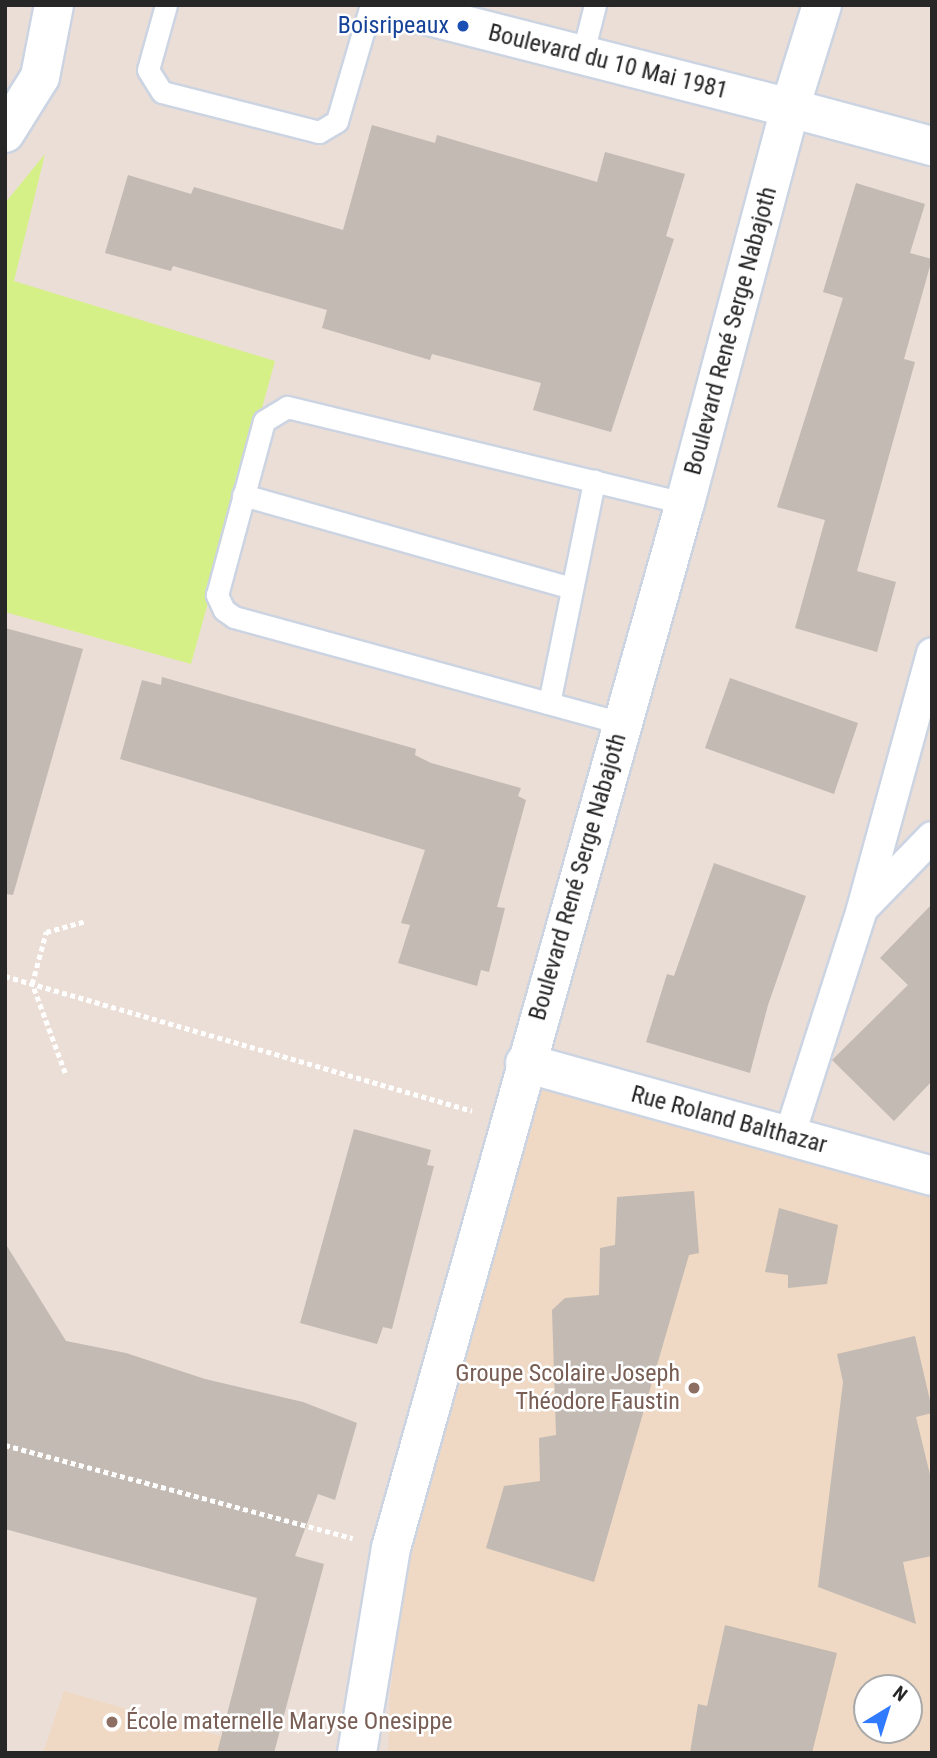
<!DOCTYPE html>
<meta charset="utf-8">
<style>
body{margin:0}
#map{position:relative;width:937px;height:1758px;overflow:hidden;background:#ebded6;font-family:"Roboto Condensed",sans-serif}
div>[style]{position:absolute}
.education>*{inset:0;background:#efd9c4}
.pitch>*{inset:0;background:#d6f088}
.building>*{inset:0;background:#c2bab3}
.path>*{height:4.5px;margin-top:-2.25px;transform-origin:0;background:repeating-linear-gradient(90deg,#fff 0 5px,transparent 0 8.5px)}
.roads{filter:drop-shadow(2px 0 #ccd4e2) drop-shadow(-2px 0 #ccd4e2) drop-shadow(0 2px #ccd4e2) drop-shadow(0 -2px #ccd4e2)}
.service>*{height:21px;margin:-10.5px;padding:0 10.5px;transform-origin:10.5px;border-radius:10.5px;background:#fff}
.pedestrian>*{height:30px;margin:-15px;padding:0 15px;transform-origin:15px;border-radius:15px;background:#fff}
.minor>*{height:38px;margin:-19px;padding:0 19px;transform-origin:19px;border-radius:19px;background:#fff}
.tertiary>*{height:38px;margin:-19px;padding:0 19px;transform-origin:19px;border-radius:19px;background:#fff}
.dots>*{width:19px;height:19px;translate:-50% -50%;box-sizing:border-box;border:4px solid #fff;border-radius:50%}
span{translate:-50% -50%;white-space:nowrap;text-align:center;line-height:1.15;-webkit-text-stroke:5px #fff;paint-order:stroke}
.transit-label{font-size:24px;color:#164399}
.right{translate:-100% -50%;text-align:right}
.street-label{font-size:24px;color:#272727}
.education-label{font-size:24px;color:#785e54}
.left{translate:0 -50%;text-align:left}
.frame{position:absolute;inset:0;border:7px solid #272727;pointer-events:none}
.north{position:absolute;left:853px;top:1674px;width:70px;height:70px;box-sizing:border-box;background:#fff;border:2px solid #a9a9a9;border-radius:50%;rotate:38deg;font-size:19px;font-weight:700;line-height:28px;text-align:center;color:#272727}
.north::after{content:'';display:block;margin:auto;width:24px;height:32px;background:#307bff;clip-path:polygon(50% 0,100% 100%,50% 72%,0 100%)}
</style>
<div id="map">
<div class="education">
<div style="clip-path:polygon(evenodd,540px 1088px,932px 1198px,932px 1753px,388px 1753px,390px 1693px,405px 1579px,540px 1088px,867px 1688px,909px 1688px,909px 1730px,867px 1730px,867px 1688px)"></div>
<div style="clip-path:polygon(64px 1691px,279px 1753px,43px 1753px)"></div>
</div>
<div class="pitch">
<div style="clip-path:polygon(45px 154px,14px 281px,275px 361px,191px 664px,5px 612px,5px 203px)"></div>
</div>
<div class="building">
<div style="clip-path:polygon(372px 125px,435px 143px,437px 135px,597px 182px,605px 152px,685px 174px,666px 236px,674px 239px,611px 432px,533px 410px,541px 383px,432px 354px,430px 360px,322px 328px,327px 310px,173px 266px,171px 271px,105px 253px,128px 175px,191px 194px,194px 187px,343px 230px)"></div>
<div style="clip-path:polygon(856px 183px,925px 204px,910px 253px,932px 259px,904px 359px,915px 362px,857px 571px,896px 582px,877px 652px,795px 628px,825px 520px,777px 507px,843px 298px,823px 292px)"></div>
<div style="clip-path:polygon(5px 628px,83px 649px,13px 895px,5px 894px)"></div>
<div style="clip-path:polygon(162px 677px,416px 749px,415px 755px,431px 763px,521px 788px,518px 796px,526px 800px,497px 907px,505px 908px,489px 972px,481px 970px,477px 986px,398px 963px,410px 925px,401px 923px,425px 850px,120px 759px,142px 680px,161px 685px)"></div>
<div style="clip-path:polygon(730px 678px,858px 723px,834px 794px,705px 748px)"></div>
<div style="clip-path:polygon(714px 863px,806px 896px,768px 1005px,750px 1073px,646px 1042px,667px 974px,674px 976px)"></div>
<div style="clip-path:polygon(932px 904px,932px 1081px,894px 1121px,832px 1060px,908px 985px,880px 958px)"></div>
<div style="clip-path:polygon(354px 1129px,431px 1150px,427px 1165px,434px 1166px,392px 1329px,383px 1327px,377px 1344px,300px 1323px)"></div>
<div style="clip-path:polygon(694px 1191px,699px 1253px,689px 1255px,594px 1582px,486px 1548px,504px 1486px,540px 1481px,539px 1438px,556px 1435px,552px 1310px,565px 1298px,599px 1295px,600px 1248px,615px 1245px,617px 1197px)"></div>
<div style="clip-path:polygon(779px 1208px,838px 1225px,827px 1284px,788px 1288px,788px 1275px,765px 1272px)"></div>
<div style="clip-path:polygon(5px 1243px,66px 1341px,126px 1353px,205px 1379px,303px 1402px,357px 1423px,335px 1500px,318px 1494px,295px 1556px,324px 1564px,274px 1753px,217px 1753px,257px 1598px,5px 1529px)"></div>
<div style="clip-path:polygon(915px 1336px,932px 1409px,932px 1413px,916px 1417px,932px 1483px,932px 1556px,903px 1562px,916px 1624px,818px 1587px,843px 1382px,837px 1354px)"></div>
<div style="clip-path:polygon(725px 1625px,837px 1653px,812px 1753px,690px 1753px,698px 1704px,707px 1706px)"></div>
</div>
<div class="path">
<div style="left:5px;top:976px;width:486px;rotate:16.1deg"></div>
<div style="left:65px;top:1073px;width:95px;rotate:-110.3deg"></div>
<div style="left:32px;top:984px;width:54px;rotate:-74.9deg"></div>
<div style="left:46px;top:932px;width:41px;rotate:-15.4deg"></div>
<div style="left:5px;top:1445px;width:360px;rotate:15deg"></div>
</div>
<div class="roads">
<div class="service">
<div style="left:166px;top:5px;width:67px;rotate:105.5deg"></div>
<div style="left:148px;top:70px;width:26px;rotate:58deg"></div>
<div style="left:162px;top:92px;width:162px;rotate:14.3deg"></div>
<div style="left:319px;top:132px;width:21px;rotate:-31deg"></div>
<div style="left:337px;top:121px;width:121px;rotate:-73.7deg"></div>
<div style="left:582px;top:56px;width:53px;rotate:-75.7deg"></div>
<div style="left:243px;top:495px;width:342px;rotate:15.8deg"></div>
<div style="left:549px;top:703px;width:227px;rotate:-78.5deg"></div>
<div style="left:621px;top:723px;width:401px;rotate:-164.7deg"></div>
<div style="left:234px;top:617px;width:12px;rotate:-145deg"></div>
<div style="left:224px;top:610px;width:17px;rotate:-115deg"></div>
<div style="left:217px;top:595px;width:180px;rotate:-74.9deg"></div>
<div style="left:264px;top:421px;width:27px;rotate:-31deg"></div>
<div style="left:287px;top:407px;width:409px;rotate:13.6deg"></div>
</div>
<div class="pedestrian">
<div style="left:865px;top:906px;width:96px;rotate:-45.8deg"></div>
<div style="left:789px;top:1137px;width:239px;rotate:-72.2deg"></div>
<div style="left:862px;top:909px;width:265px;rotate:-74.7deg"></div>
</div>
<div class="minor">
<div style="left:822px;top:5px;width:108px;rotate:107.3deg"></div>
<div style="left:790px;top:108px;width:147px;rotate:15deg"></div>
<div style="left:5px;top:133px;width:66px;rotate:-58deg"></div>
<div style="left:40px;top:77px;width:73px;rotate:-79deg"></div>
<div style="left:525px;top:1063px;width:422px;rotate:15.5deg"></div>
</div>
<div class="tertiary">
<div style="left:357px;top:1753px;width:208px;rotate:-80.6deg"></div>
<div style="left:391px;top:1548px;width:1086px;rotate:-74.29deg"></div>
<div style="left:685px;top:503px;width:409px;rotate:-75.1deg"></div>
<div style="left:790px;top:108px;width:417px;rotate:-165.7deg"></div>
</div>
</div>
<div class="dots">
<div style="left:463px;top:26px;background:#1a4fb4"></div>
<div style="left:694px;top:1388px;background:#8d6e63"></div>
<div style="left:112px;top:1722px;background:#8d6e63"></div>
</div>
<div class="transit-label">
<span class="right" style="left:449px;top:26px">Boisripeaux</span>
</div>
<div class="street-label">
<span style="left:608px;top:62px;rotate:14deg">Boulevard du 10 Mai 1981</span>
<span style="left:731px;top:331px;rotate:-75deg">Boulevard René Serge Nabajoth</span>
<span style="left:578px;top:877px;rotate:-74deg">Boulevard René Serge Nabajoth</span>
<span style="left:729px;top:1120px;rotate:15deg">Rue Roland Balthazar</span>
</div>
<div class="education-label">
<span class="right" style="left:680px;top:1388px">Groupe Scolaire Joseph<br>Théodore Faustin</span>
<span class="left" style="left:126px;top:1722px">École maternelle Maryse Onesippe</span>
</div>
<div class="frame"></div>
<div class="north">N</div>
</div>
